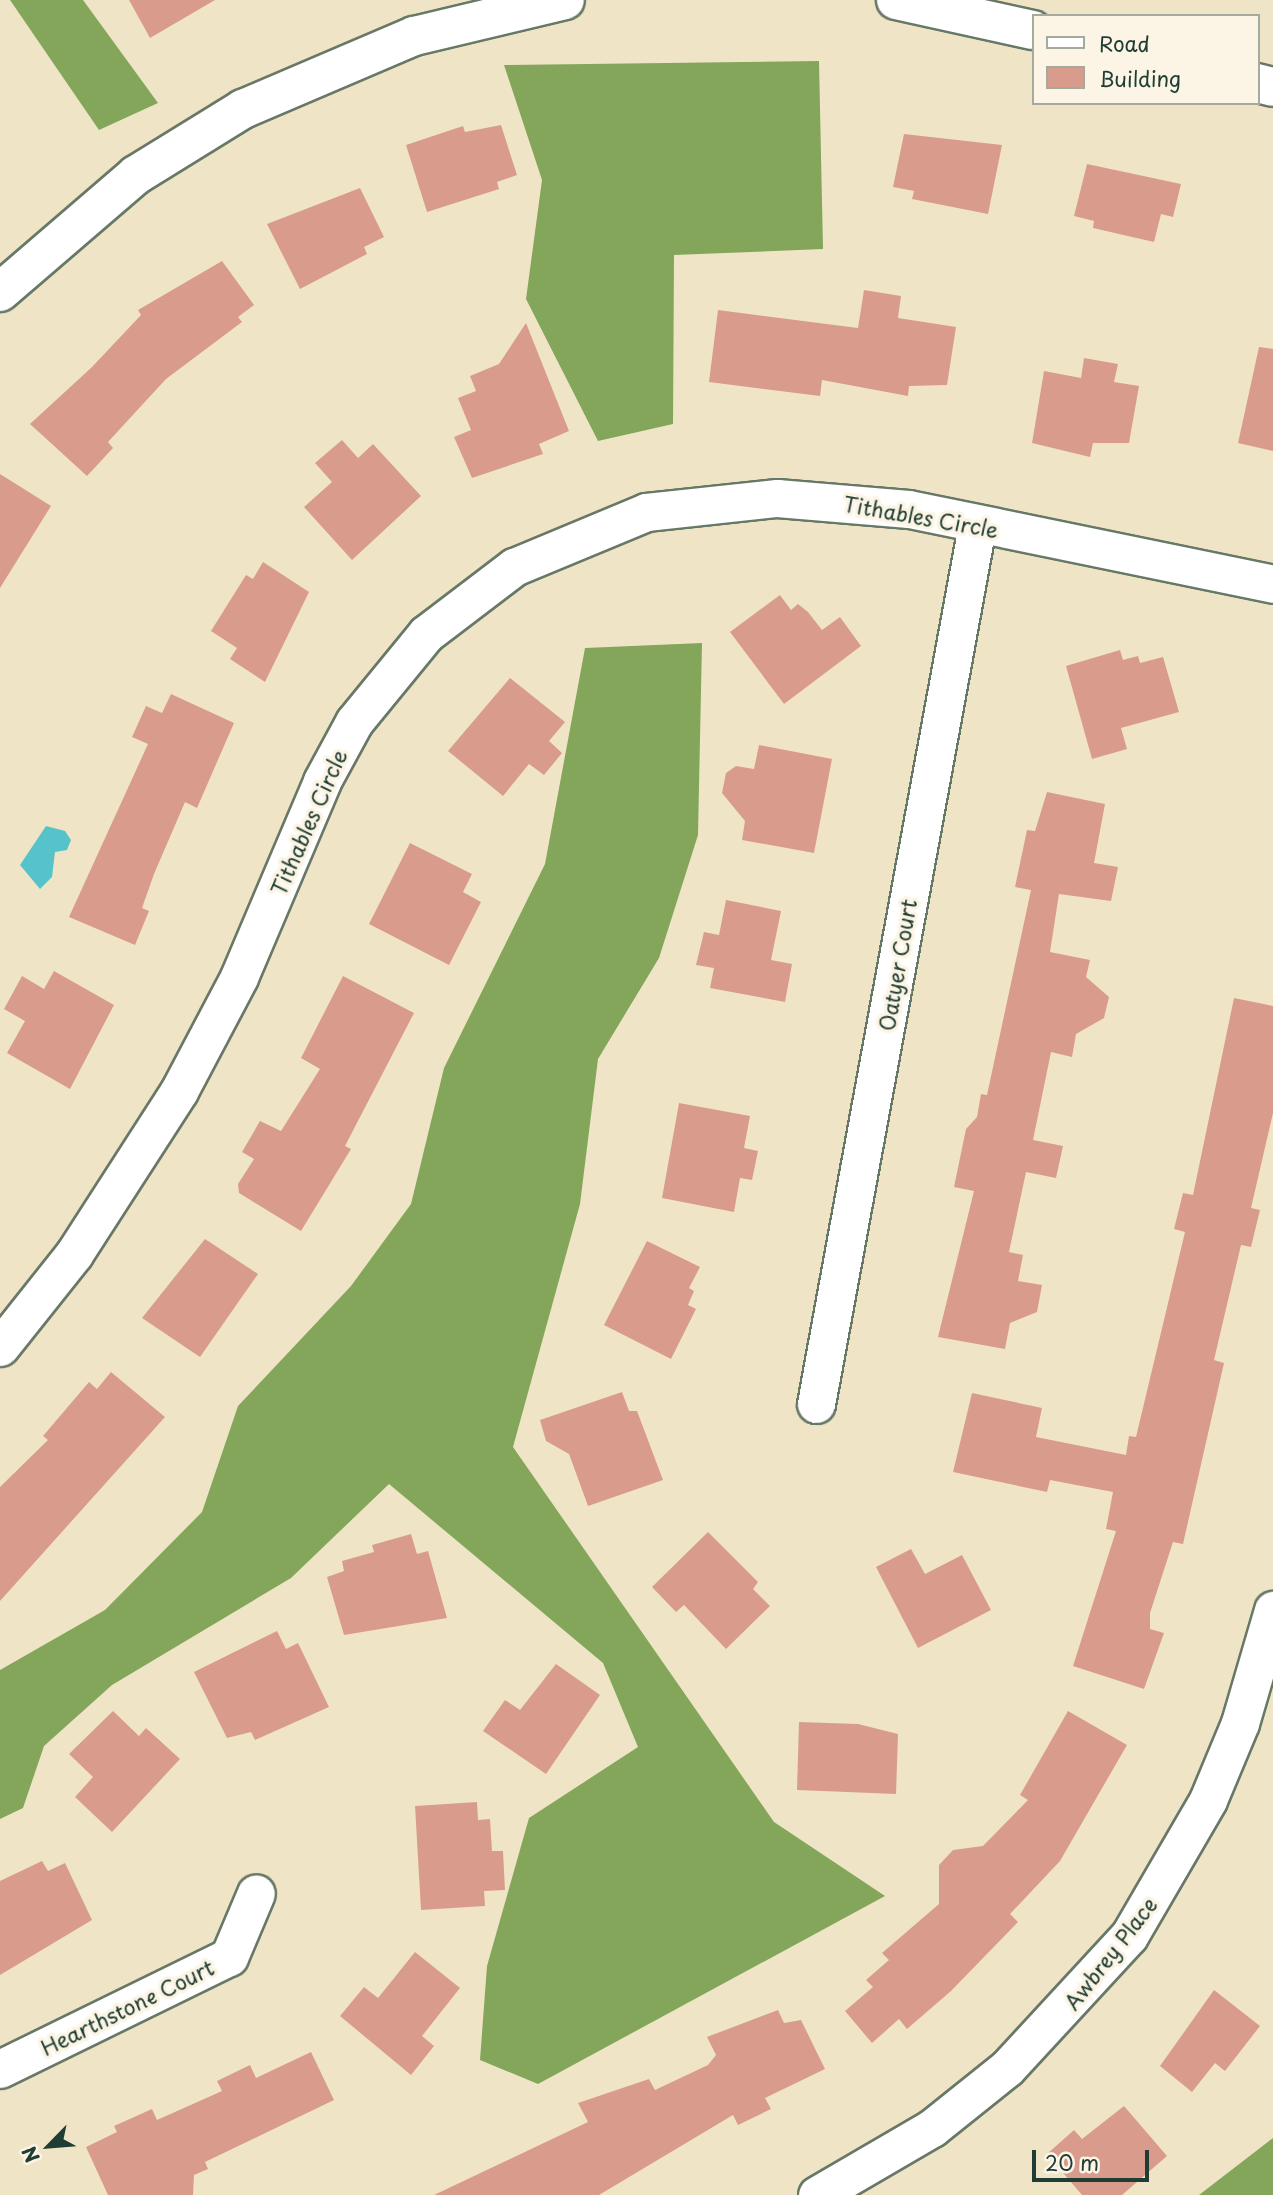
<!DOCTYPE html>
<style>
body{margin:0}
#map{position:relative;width:1273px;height:2195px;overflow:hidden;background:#efe5c6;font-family:"Playpen Sans",sans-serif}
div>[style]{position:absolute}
.forest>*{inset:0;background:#83a65b}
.water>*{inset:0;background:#56c3cb}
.building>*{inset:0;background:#d99c8c}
.roads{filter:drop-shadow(2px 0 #687867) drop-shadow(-2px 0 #687867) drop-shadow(0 2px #687867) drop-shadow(0 -2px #687867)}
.street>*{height:37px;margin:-18.5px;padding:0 18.5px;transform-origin:18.5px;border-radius:18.5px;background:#fff}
.secondary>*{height:38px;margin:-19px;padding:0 19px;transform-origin:19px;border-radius:19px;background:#fff}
span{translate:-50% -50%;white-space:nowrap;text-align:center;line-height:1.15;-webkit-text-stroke:7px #fcf5e5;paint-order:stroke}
.street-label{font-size:21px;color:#1f3d34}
.legend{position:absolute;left:1032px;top:14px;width:228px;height:91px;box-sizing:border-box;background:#fcf5e5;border:2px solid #a4ab9e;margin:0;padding:9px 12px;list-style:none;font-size:21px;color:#1f3d34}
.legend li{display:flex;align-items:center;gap:14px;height:35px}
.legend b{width:35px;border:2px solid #a4ab9e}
.north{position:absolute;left:14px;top:2111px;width:70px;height:70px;-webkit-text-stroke:5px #fcf5e5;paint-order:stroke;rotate:245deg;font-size:19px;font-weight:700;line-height:28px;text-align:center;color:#1f3d34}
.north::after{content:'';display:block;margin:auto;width:24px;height:32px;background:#1f3d34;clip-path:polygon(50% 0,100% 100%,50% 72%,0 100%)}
.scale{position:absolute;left:1032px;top:2150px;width:117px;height:32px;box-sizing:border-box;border:4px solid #1f3d34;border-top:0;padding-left:9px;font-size:21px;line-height:24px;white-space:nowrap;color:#1f3d34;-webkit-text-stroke:5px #fcf5e5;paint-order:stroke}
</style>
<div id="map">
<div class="forest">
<div style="clip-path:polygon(10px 0,83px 0,158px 103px,99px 130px)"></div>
<div style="clip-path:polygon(819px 61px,823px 249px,674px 255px,673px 424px,598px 441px,526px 299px,542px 180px,504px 65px)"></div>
<div style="clip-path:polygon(702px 643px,698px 835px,659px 958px,598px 1059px,580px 1204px,513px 1447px,774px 1822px,885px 1896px,538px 2084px,480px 2060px,487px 1966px,529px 1818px,638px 1747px,603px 1663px,389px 1484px,291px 1578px,112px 1685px,44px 1746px,23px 1808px,0 1819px,0 1670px,105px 1610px,202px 1512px,238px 1406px,351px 1286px,411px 1204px,444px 1068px,545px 864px,585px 648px)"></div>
<div style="clip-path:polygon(1273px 2138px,1273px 2195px,1199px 2195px)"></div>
</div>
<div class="water">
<div style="clip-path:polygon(46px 826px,65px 831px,71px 840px,67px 850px,55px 852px,52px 877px,40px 889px,20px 865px)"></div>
</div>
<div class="building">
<div style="clip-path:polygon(129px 0,215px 0,150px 38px)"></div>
<div style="clip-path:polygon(501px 125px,517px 175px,497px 182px,499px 189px,427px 212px,406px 145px,463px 126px,465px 132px)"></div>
<div style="clip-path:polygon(904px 134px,1002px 145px,988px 214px,912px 199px,914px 191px,893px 187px)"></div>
<div style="clip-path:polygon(1087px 164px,1181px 184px,1173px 217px,1161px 214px,1154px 242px,1093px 228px,1094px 221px,1074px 216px)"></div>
<div style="clip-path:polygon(360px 188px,384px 237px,364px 247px,367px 254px,300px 289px,267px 224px)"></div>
<div style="clip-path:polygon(222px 261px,254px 305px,238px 317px,242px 322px,166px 379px,108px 442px,113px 448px,87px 476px,30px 424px,92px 367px,141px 315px,138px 310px)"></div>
<div style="clip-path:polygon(864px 290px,901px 296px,898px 318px,956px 327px,947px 385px,909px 386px,908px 396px,822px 380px,820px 396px,709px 382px,718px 310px,858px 328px)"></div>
<div style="clip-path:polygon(526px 323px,569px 431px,539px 444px,543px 454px,472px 478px,454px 437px,471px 430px,458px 398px,476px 391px,470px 376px,499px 364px)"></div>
<div style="clip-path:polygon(1259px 347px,1273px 349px,1273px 451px,1238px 443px)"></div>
<div style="clip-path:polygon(1084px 358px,1118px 364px,1114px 382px,1139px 386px,1129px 443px,1093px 443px,1090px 457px,1032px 443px,1044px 371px,1081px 378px)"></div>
<div style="clip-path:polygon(342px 440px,358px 458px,373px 444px,421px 496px,352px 560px,304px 507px,332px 482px,315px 463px)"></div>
<div style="clip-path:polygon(0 474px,51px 506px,0 588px)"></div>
<div style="clip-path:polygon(263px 562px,309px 592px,265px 682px,230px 659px,237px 648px,211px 631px,246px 575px,253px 579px)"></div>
<div style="clip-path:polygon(780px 595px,791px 610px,798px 604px,808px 612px,822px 630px,840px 617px,861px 646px,784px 704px,730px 632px)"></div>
<div style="clip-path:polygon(1120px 650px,1123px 660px,1138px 656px,1140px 663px,1163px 657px,1179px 712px,1121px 728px,1127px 749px,1092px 759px,1066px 666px)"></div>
<div style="clip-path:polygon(510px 678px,565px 722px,549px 741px,562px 753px,544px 775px,529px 764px,503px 796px,448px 751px)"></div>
<div style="clip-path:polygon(171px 694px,234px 723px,197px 808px,185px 802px,154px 874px,142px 908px,149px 911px,135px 945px,69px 917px,148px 744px,132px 737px,146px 706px,162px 713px)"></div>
<div style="clip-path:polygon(759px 745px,832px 759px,814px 853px,742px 840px,745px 821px,722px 793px,726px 773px,736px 766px,754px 769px)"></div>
<div style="clip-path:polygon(1047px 792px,1105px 804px,1094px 863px,1118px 867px,1111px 901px,1059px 894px,1050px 952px,1090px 960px,1086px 977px,1109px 997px,1104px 1018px,1076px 1034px,1072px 1057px,1051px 1052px,1033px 1140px,1063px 1146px,1056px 1178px,1026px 1172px,1009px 1252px,1023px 1255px,1018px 1281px,1042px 1285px,1037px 1312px,1010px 1323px,1005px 1349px,938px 1337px,974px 1191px,954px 1187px,966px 1129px,977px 1117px,981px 1094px,987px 1095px,1031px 890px,1015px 887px,1027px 830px,1035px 831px)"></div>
<div style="clip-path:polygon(410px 843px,472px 874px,463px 892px,481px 902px,449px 965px,369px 924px)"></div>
<div style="clip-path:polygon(726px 900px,781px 911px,771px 960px,792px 964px,785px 1002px,710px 988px,714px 968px,696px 965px,704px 932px,719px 935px)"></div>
<div style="clip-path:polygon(54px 971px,114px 1005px,70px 1089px,7px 1053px,25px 1021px,4px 1009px,22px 976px,44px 989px)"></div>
<div style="clip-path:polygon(343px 976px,414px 1013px,345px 1146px,351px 1149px,301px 1231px,239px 1193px,238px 1184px,254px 1159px,242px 1152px,260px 1121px,281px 1131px,320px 1069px,301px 1058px)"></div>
<div style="clip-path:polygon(1234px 998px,1273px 1006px,1273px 1113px,1251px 1208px,1260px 1210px,1251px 1247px,1241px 1245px,1214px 1360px,1224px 1363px,1183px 1544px,1173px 1542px,1150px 1613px,1150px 1629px,1164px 1633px,1144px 1689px,1073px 1666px,1116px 1531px,1106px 1529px,1113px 1492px,1050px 1480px,1047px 1492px,953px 1472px,972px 1393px,1042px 1408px,1036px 1437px,1126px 1455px,1129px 1436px,1136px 1437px,1185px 1232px,1174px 1229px,1183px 1193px,1193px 1195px)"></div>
<div style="clip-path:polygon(679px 1103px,750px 1116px,744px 1148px,758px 1151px,752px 1180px,740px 1178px,734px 1212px,662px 1198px)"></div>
<div style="clip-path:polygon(205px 1239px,258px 1274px,200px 1357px,142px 1318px)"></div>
<div style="clip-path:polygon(647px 1241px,700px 1267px,689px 1288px,694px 1291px,688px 1305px,696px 1309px,671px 1359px,604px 1325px)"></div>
<div style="clip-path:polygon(111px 1372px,165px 1417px,0 1601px,0 1487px,48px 1440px,43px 1436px,89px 1382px,97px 1389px)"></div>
<div style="clip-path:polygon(622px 1392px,629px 1411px,637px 1411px,663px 1480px,588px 1506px,569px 1454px,546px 1441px,540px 1420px)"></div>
<div style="clip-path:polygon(708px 1532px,758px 1582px,753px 1589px,770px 1606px,726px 1649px,684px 1605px,676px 1612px,652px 1587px)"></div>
<div style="clip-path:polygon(411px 1534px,417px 1554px,428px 1551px,447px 1618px,344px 1635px,327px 1577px,344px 1571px,342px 1561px,374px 1552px,372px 1545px)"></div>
<div style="clip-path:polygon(911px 1549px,925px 1574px,962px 1555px,991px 1610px,918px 1648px,876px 1567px)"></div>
<div style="clip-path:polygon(277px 1631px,286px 1649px,298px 1643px,329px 1707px,255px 1740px,251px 1732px,227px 1738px,194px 1672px)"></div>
<div style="clip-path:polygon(556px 1664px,600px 1695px,546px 1774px,483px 1731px,505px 1700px,520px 1710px)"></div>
<div style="clip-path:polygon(113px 1711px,139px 1736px,146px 1728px,180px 1759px,112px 1832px,75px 1797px,93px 1777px,69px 1754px)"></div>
<div style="clip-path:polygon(1068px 1711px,1127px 1745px,1060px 1861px,1010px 1914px,1018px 1922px,951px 1991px,907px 2029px,899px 2019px,872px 2043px,845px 2011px,873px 1987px,866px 1980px,889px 1960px,882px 1953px,939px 1904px,939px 1865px,953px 1850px,983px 1846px,1028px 1800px,1020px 1795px)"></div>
<div style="clip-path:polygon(799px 1722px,858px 1724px,898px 1734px,896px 1794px,797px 1790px)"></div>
<div style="clip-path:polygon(477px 1802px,478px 1820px,490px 1819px,492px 1851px,503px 1851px,505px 1890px,484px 1891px,485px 1906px,421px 1910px,415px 1806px)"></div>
<div style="clip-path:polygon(42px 1861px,48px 1871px,65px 1863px,92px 1920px,0 1975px,0 1881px)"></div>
<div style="clip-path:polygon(415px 1952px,460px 1988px,422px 2036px,434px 2046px,411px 2075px,340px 2016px,364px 1987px,378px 1998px)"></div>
<div style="clip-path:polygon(1214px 1990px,1260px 2026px,1225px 2071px,1215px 2063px,1192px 2092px,1160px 2066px)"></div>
<div style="clip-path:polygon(778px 2010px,784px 2023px,801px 2020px,825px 2069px,765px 2098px,771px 2109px,738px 2125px,733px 2115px,599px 2195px,434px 2195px,588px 2122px,578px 2103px,649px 2079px,655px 2090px,708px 2065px,716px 2055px,707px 2037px)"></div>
<div style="clip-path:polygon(311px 2052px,334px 2100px,205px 2162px,208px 2169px,194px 2175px,193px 2195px,108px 2195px,86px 2147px,117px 2132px,114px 2126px,152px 2109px,157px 2120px,222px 2091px,217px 2081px,250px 2065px,256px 2078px)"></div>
<div style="clip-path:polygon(1124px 2106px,1167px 2156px,1122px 2195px,1082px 2195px,1047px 2154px,1074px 2130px,1082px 2139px)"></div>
</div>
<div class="roads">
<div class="street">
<div style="left:0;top:1347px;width:119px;rotate:-51.5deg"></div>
<div style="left:74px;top:1254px;width:194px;rotate:-57.2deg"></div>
<div style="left:179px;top:1091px;width:129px;rotate:-62.2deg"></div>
<div style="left:239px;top:977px;width:213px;rotate:-67deg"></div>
<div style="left:322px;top:781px;width:67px;rotate:-61.5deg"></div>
<div style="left:354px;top:722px;width:114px;rotate:-50.7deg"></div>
<div style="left:426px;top:634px;width:111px;rotate:-37.3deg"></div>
<div style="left:514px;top:567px;width:143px;rotate:-22.6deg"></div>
<div style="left:646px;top:512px;width:132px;rotate:-6.1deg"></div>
<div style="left:777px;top:498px;width:132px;rotate:4.8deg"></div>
<div style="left:909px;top:509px;width:372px;rotate:11.6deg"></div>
<div style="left:816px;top:1404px;width:893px;rotate:-79.61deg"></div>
<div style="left:0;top:2069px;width:255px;rotate:-26.1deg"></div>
<div style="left:229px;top:1957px;width:69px;rotate:-67.1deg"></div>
<div style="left:817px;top:2195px;width:133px;rotate:-30.2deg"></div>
<div style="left:932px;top:2128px;width:96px;rotate:-38.7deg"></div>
<div style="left:1007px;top:2068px;width:180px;rotate:-47.3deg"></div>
<div style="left:1129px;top:1936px;width:157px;rotate:-59.8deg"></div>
<div style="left:1208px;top:1800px;width:83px;rotate:-67.4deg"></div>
<div style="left:1240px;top:1723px;width:118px;rotate:-73.7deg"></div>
</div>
<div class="secondary">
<div style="left:896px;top:0;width:140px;rotate:12.4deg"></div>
<div style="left:1257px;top:83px;width:16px;rotate:14deg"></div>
<div style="left:0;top:292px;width:179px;rotate:-40.7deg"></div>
<div style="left:136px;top:175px;width:126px;rotate:-31.7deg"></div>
<div style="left:243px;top:109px;width:186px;rotate:-23.1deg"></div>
<div style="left:414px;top:36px;width:155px;rotate:-13.4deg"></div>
</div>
</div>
<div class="street-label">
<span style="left:921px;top:516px;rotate:10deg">Tithables Circle</span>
<span style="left:308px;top:822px;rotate:-66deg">Tithables Circle</span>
<span style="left:897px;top:965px;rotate:-80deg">Oatyer Court</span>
<span style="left:1110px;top:1953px;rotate:-52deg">Awbrey Place</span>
<span style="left:127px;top:2007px;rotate:-26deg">Hearthstone Court</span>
</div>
<ul class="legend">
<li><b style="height:9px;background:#fff"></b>Road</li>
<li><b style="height:19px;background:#d99c8c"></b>Building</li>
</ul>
<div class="north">N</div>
<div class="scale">20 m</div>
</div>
